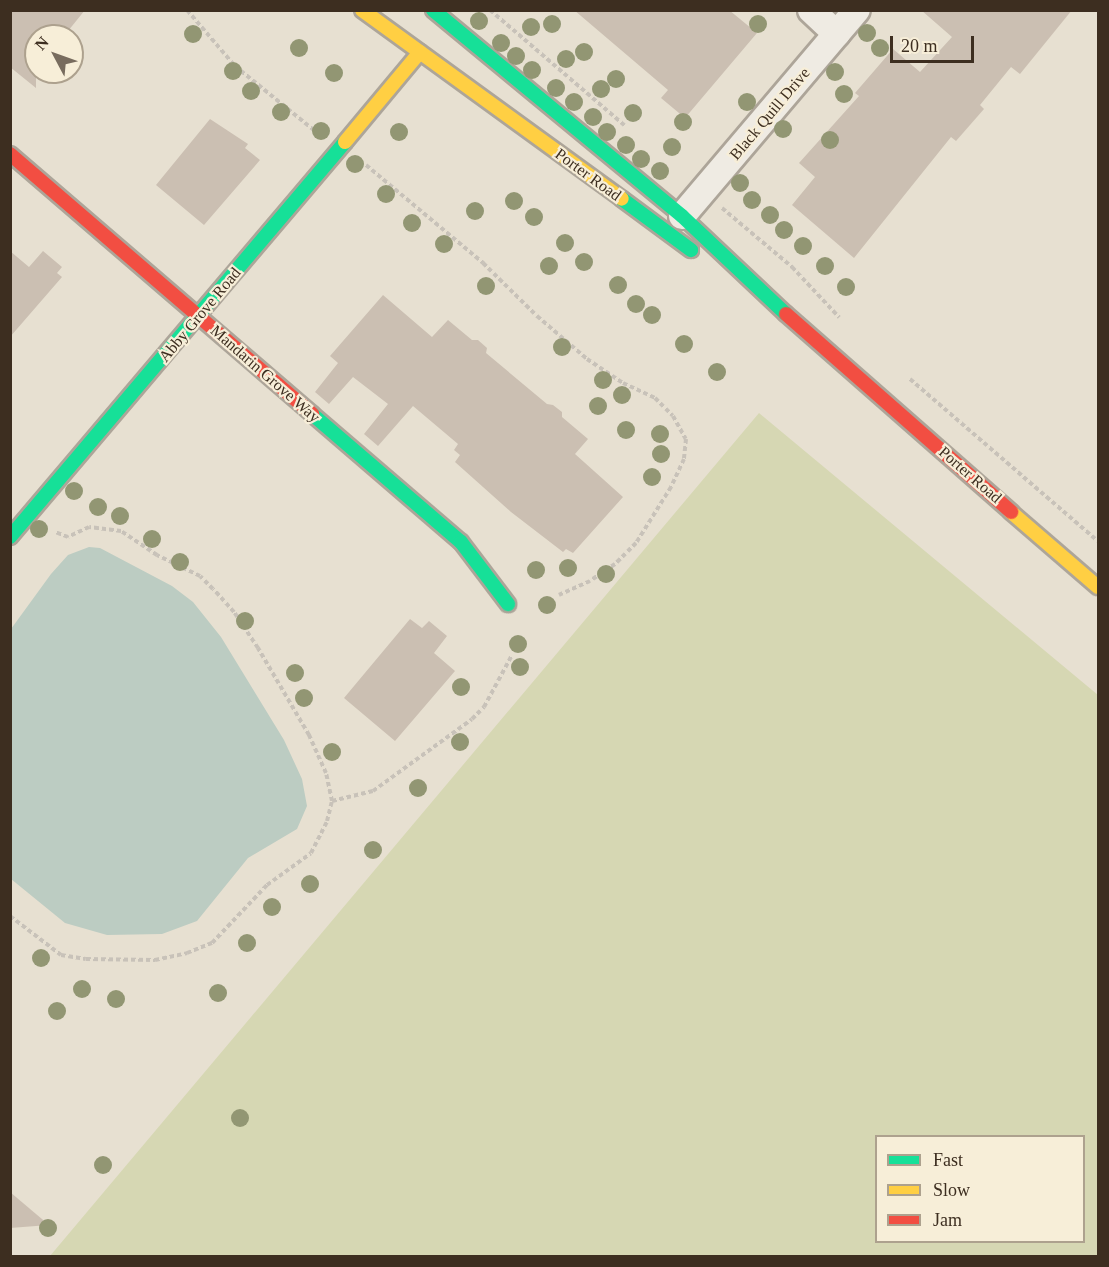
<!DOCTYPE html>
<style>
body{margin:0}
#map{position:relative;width:1109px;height:1267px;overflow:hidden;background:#e7e0d1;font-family:Georgia,serif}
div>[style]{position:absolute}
.green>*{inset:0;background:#d6d7b3}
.water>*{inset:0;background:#bcccc2}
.building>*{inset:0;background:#cbbfb2}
.path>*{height:4px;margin-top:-2px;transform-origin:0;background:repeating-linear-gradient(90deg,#c8c2b9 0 4.5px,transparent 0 7.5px)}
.roads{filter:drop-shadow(2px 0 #ada599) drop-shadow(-2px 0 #ada599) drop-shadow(0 2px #ada599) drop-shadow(0 -2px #ada599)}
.street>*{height:26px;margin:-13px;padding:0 13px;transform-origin:13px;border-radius:13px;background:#efebe3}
.fast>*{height:14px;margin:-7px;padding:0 7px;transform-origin:7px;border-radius:7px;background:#16e098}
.slow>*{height:14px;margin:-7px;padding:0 7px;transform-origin:7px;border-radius:7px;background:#ffcf43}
.jam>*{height:14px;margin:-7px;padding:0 7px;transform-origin:7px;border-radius:7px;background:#f24e42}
.trees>*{width:18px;height:18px;margin:-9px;border-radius:50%;background:#929673}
span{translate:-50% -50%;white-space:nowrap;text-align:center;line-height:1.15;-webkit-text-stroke:4.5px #f7eed8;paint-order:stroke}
.street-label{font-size:16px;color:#3d2e20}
.frame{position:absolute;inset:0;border:12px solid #3d2e20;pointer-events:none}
.legend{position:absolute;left:875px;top:1135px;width:210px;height:108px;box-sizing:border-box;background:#f7eed8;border:2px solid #ada18e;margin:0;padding:8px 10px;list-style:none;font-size:18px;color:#3d2e20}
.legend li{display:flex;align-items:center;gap:12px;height:30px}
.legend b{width:30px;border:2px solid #ada18e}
.north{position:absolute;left:24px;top:24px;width:60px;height:60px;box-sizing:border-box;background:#f7eed8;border:2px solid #ada18e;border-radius:50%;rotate:311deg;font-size:16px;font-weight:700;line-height:24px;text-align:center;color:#3d2e20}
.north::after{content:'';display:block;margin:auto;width:21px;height:27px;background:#786c5e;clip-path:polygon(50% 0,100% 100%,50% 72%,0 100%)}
.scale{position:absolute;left:890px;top:36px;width:84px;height:27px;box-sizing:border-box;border:3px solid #3d2e20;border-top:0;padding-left:8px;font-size:18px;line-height:21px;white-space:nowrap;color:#3d2e20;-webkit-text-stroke:4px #f7eed8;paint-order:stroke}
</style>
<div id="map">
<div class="green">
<div style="clip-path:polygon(evenodd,759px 413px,1098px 695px,1098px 1256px,50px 1256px,759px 413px,876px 1136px,1084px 1136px,1084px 1242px,876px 1242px,876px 1136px)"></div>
</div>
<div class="water">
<div style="clip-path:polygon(89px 547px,100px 548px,172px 586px,193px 602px,221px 637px,284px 740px,302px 779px,307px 806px,297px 829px,248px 858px,197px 921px,162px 934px,107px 935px,65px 923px,11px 879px,11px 629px,51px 574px,68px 555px)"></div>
</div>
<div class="building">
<div style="clip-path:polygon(10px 10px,85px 10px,64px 36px,36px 36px,36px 88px,10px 67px)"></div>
<div style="clip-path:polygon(574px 10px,729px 10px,757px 33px,685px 118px,661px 98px,668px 90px)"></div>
<div style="clip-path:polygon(921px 10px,1072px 10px,1020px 74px,1011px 67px,980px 105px,984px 109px,956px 141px,951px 137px,854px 258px,792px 205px,815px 177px,799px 163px,859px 96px,855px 93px,893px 49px,920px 72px,952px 37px)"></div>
<div style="clip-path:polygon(210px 119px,248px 144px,245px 148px,260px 160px,204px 225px,156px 185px)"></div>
<div style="clip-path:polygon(10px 251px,29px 267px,43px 251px,62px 267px,57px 273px,62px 277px,10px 337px)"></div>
<div style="clip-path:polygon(383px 295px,432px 337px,448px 320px,472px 340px,478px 340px,487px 348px,486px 353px,547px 404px,553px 405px,562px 412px,562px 417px,588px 439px,575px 454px,623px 497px,573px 553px,566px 549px,563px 552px,511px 512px,455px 462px,460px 455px,454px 450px,458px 444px,413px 406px,378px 446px,364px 434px,388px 404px,353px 377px,329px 404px,315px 392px,338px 363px,330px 356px)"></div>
<div style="clip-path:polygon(410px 619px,422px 628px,429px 621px,447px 636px,434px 653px,455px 671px,395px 741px,344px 698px)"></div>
<div style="clip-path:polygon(10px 1192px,49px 1225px,10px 1228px)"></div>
</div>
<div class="path">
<div style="left:187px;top:10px;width:74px;rotate:49.4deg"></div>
<div style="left:235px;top:66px;width:103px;rotate:39.1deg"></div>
<div style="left:490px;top:10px;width:177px;rotate:40.6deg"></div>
<div style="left:366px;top:165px;width:153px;rotate:39.9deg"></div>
<div style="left:483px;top:263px;width:76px;rotate:44.5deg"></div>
<div style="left:537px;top:316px;width:66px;rotate:40.7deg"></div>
<div style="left:587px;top:359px;width:43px;rotate:33.7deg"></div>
<div style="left:623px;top:383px;width:35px;rotate:25deg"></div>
<div style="left:655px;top:398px;width:25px;rotate:45deg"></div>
<div style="left:673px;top:416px;width:26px;rotate:61deg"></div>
<div style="left:686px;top:439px;width:20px;rotate:96deg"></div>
<div style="left:684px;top:459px;width:31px;rotate:115deg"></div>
<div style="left:671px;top:487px;width:66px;rotate:122deg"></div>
<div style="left:636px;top:543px;width:30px;rotate:135deg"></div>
<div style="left:615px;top:564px;width:30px;rotate:146deg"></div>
<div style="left:590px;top:581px;width:34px;rotate:156deg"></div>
<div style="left:722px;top:208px;width:92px;rotate:40.1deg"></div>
<div style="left:792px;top:267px;width:69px;rotate:46.8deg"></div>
<div style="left:910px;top:379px;width:248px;rotate:40.8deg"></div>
<div style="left:332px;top:801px;width:42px;rotate:-13.7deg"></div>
<div style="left:373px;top:791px;width:122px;rotate:-36deg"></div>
<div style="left:472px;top:719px;width:17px;rotate:-45deg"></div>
<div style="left:484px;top:707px;width:59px;rotate:-61.7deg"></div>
<div style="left:10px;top:916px;width:64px;rotate:37.4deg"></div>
<div style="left:61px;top:955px;width:25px;rotate:9deg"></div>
<div style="left:86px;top:959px;width:69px;rotate:0.8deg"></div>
<div style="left:155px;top:960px;width:33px;rotate:-12deg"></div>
<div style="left:187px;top:953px;width:27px;rotate:-22deg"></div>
<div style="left:212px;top:943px;width:80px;rotate:-46.5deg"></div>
<div style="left:267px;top:885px;width:54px;rotate:-36deg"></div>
<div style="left:311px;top:853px;width:36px;rotate:-63deg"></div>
<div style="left:327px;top:821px;width:21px;rotate:-76deg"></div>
<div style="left:332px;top:801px;width:29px;rotate:-102deg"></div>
<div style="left:326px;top:773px;width:42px;rotate:-114.1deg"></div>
<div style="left:309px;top:735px;width:101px;rotate:-120.4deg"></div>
<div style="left:258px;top:648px;width:43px;rotate:-123.7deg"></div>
<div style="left:234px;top:612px;width:31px;rotate:-132deg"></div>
<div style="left:213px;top:589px;width:18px;rotate:-135deg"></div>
<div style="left:200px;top:576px;width:48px;rotate:-154deg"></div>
<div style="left:157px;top:555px;width:43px;rotate:-146.3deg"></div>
<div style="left:121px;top:531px;width:32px;rotate:-173deg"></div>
<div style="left:89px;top:527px;width:23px;rotate:155deg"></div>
<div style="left:68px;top:537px;width:14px;rotate:-159deg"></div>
</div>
<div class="roads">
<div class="street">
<div style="left:811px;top:10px;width:35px;rotate:43deg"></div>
<div style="left:682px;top:216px;width:270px;rotate:-49.7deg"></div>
</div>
<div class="fast">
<div style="left:433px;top:10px;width:323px;rotate:39.6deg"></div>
<div style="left:682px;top:216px;width:143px;rotate:43.3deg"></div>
<div style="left:622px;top:199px;width:86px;rotate:36.5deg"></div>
<div style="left:312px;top:414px;width:196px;rotate:40.7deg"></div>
<div style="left:461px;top:542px;width:78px;rotate:52.8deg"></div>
<div style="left:10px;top:537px;width:518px;rotate:-49.7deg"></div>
</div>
<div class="slow">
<div style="left:362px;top:10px;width:321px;rotate:36deg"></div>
<div style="left:345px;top:142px;width:117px;rotate:-50.2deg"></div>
<div style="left:1011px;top:512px;width:115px;rotate:40.8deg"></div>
</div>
<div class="jam">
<div style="left:10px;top:154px;width:399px;rotate:40.7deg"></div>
<div style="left:786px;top:314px;width:300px;rotate:41.3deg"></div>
</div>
</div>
<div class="trees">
<div style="left:479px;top:21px"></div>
<div style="left:552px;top:24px"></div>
<div style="left:758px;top:24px"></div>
<div style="left:531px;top:27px"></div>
<div style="left:867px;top:33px"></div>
<div style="left:193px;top:34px"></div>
<div style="left:501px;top:43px"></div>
<div style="left:299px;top:48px"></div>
<div style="left:880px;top:48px"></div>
<div style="left:584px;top:52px"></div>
<div style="left:516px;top:56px"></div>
<div style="left:566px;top:59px"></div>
<div style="left:532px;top:70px"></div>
<div style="left:233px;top:71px"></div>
<div style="left:835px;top:72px"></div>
<div style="left:334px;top:73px"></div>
<div style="left:616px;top:79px"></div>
<div style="left:556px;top:88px"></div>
<div style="left:601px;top:89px"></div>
<div style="left:251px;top:91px"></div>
<div style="left:844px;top:94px"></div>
<div style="left:574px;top:102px"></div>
<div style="left:747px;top:102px"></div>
<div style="left:281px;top:112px"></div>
<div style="left:633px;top:113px"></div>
<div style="left:593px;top:117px"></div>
<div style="left:683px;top:122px"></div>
<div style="left:783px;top:129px"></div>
<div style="left:321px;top:131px"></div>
<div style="left:399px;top:132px"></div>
<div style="left:607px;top:132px"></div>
<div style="left:830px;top:140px"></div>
<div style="left:626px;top:145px"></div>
<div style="left:672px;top:147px"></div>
<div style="left:641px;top:159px"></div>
<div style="left:355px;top:164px"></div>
<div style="left:660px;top:171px"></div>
<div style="left:740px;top:183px"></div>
<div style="left:386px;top:194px"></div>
<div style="left:752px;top:200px"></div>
<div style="left:514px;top:201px"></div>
<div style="left:475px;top:211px"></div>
<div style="left:770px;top:215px"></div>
<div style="left:534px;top:217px"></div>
<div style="left:412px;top:223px"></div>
<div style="left:784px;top:230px"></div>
<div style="left:565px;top:243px"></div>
<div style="left:444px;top:244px"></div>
<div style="left:803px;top:246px"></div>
<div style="left:584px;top:262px"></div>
<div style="left:549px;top:266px"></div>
<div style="left:825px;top:266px"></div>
<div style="left:618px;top:285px"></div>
<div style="left:486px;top:286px"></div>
<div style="left:846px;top:287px"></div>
<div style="left:636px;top:304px"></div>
<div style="left:652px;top:315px"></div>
<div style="left:684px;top:344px"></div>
<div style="left:562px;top:347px"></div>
<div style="left:717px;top:372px"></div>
<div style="left:603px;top:380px"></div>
<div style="left:622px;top:395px"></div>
<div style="left:598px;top:406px"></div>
<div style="left:626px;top:430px"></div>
<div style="left:660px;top:434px"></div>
<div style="left:661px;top:454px"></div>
<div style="left:652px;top:477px"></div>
<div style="left:74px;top:491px"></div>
<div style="left:98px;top:507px"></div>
<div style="left:120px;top:516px"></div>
<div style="left:39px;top:529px"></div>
<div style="left:152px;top:539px"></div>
<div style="left:180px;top:562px"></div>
<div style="left:568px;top:568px"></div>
<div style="left:536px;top:570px"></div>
<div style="left:606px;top:574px"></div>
<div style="left:547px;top:605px"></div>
<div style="left:245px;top:621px"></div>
<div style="left:518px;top:644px"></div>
<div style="left:520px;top:667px"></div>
<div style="left:295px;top:673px"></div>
<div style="left:461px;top:687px"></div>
<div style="left:304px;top:698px"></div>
<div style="left:460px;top:742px"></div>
<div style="left:332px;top:752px"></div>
<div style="left:418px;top:788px"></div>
<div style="left:373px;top:850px"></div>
<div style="left:310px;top:884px"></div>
<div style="left:272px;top:907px"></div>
<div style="left:247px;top:943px"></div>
<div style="left:41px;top:958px"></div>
<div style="left:82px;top:989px"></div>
<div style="left:218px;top:993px"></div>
<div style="left:116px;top:999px"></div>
<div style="left:57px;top:1011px"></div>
<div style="left:240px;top:1118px"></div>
<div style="left:103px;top:1165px"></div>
<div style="left:48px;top:1228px"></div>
</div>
<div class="street-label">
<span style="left:770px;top:114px;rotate:-50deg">Black Quill Drive</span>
<span style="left:588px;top:175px;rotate:36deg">Porter Road</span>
<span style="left:200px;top:315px;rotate:-50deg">Abby Grove Road</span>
<span style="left:265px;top:374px;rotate:41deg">Mandarin Grove Way</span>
<span style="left:970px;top:475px;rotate:41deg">Porter Road</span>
</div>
<div class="frame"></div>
<ul class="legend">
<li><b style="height:8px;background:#16e098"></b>Fast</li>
<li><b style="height:8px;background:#ffcf43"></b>Slow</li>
<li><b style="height:8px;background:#f24e42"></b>Jam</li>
</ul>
<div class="north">N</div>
<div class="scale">20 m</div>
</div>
